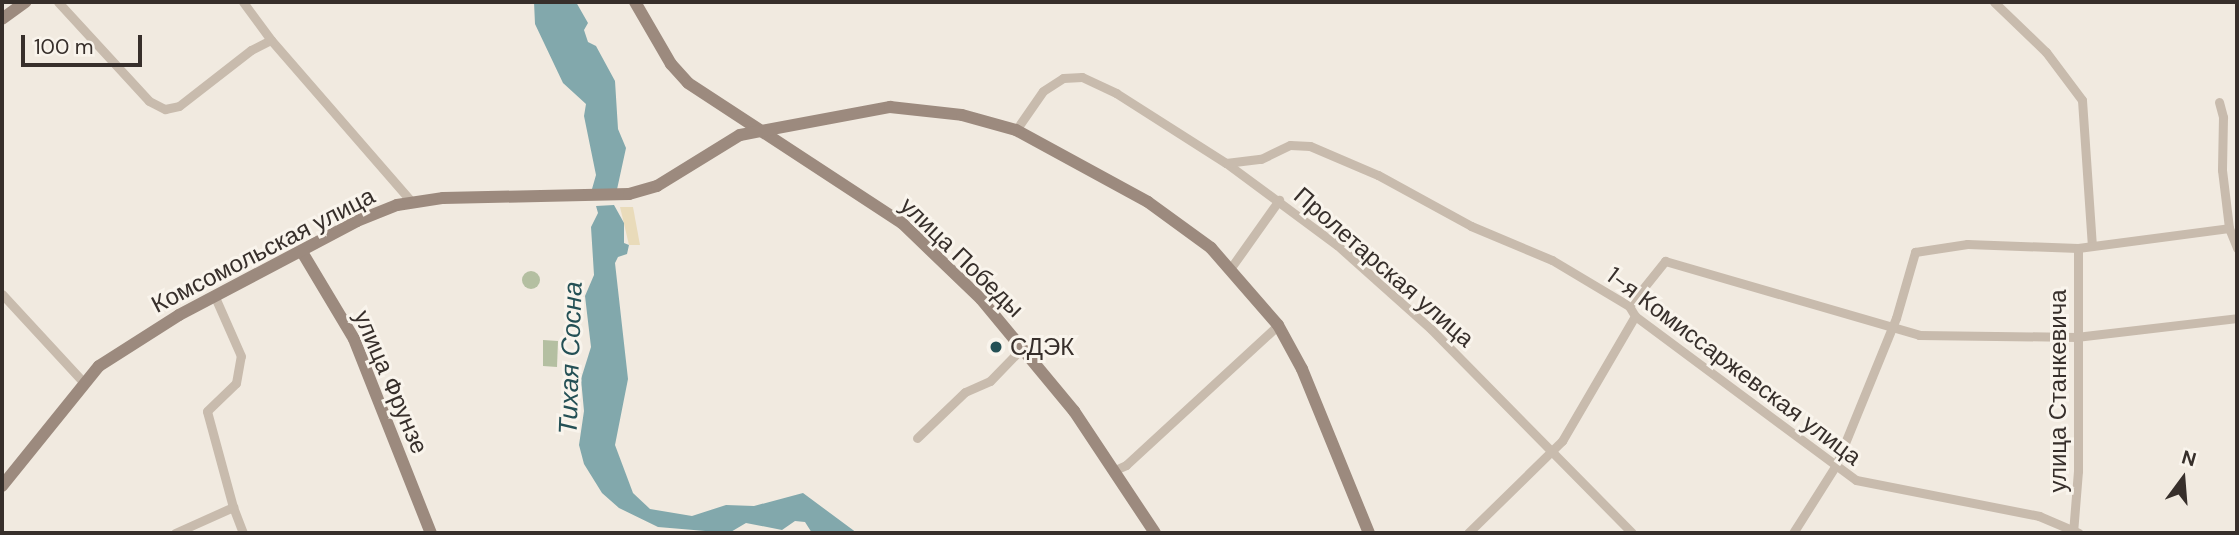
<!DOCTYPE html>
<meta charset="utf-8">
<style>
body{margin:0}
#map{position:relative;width:2239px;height:535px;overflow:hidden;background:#f1eae0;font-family:"DM Sans",sans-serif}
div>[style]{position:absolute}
.green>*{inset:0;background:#b4bfa1}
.round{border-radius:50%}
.sand>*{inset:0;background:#e9dbba}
.water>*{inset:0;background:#82a8ac}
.street>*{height:9px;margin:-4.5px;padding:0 4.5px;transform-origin:4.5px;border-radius:4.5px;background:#c8bbad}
.secondary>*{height:12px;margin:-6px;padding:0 6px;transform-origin:6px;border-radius:6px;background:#9c8a7e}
.dots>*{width:19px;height:19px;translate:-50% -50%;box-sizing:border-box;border:4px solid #f9f4ec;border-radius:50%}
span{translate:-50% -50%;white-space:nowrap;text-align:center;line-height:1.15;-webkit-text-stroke:6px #f9f4ec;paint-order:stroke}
.street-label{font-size:24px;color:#372f2b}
.poi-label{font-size:24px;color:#372f2b}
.left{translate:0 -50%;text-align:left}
.water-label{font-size:26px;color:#245055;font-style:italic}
.frame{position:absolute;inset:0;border:4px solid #372f2b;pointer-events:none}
.north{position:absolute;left:2148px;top:444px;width:70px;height:70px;-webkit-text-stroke:5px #f9f4ec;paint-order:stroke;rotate:16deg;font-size:19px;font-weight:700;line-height:28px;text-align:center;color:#372f2b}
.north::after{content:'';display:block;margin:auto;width:24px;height:32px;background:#372f2b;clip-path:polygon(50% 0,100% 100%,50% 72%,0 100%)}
.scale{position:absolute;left:21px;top:35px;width:121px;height:32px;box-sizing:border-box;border:4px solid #372f2b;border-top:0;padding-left:9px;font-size:21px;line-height:24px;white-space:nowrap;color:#372f2b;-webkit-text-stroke:5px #f9f4ec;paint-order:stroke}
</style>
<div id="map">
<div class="green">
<div class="round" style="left:522px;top:271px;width:18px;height:18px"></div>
<div style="clip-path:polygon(543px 340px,558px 341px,557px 367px,543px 366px)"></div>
</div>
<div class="sand">
<div style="clip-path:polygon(620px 207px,633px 207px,640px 245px,629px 245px)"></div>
</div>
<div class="water">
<div style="clip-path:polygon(534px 2px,576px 2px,588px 23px,584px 30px,588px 42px,596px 46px,615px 81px,618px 129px,626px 148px,616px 194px,592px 189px,596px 175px,584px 116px,586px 104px,563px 83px,535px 24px)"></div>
<div style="clip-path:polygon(614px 205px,624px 223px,624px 243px,629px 245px,627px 254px,618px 257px,615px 263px,628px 379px,615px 445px,633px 493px,650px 509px,692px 516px,726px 505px,754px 506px,803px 493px,857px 533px,812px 533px,805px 522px,795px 521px,782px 530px,746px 523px,729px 533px,658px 527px,619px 508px,602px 493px,584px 464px,579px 445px,584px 411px,581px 379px,591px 347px,585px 296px,594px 275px,591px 227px,598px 213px,596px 206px)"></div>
</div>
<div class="street">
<div style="left:58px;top:2px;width:134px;rotate:47.4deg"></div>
<div style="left:149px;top:101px;width:18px;rotate:27deg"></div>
<div style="left:165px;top:109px;width:14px;rotate:-12deg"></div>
<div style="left:179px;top:106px;width:91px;rotate:-37.9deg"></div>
<div style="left:251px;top:50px;width:22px;rotate:-27deg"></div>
<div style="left:271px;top:40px;width:47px;rotate:-126.4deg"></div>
<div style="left:1994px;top:2px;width:72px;rotate:43.9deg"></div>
<div style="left:2046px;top:52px;width:60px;rotate:53.1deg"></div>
<div style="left:2082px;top:100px;width:146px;rotate:86.1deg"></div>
<div style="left:271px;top:40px;width:213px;rotate:49deg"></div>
<div style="left:2219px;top:102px;width:16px;rotate:75deg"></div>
<div style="left:2223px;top:117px;width:53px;rotate:91.1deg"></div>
<div style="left:2222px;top:170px;width:58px;rotate:83.1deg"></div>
<div style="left:2229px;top:228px;width:22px;rotate:68deg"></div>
<div style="left:1016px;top:130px;width:47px;rotate:-55.3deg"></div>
<div style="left:1043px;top:91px;width:24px;rotate:-33deg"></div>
<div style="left:1063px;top:78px;width:19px;rotate:-3deg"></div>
<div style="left:1082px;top:77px;width:38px;rotate:25deg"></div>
<div style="left:1116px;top:93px;width:130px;rotate:32.5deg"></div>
<div style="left:1226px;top:163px;width:138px;rotate:36.5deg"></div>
<div style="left:1337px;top:245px;width:126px;rotate:41.8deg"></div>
<div style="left:1431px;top:329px;width:286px;rotate:45.4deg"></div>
<div style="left:1226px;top:163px;width:35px;rotate:-7deg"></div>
<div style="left:1261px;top:159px;width:32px;rotate:-26deg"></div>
<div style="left:1290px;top:145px;width:20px;rotate:3deg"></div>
<div style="left:1310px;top:146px;width:74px;rotate:23.1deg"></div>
<div style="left:1378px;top:175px;width:106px;rotate:28.7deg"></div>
<div style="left:1471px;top:226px;width:88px;rotate:22.8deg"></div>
<div style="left:1552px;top:260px;width:90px;rotate:30.9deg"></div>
<div style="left:1629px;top:306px;width:12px;rotate:59deg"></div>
<div style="left:1635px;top:316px;width:275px;rotate:36.6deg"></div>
<div style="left:1856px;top:480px;width:187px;rotate:11.1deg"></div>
<div style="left:2039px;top:516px;width:43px;rotate:23deg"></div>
<div style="left:1230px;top:269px;width:85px;rotate:-54.6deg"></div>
<div style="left:2px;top:294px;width:121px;rotate:47.3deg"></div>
<div style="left:1629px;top:306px;width:58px;rotate:-51.3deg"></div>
<div style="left:1665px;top:261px;width:265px;rotate:16.2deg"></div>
<div style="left:1919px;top:335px;width:157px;rotate:0.7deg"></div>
<div style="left:2076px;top:337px;width:162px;rotate:-6.7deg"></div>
<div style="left:917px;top:438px;width:66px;rotate:-43.8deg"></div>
<div style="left:965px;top:392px;width:27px;rotate:-24deg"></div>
<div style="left:990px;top:381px;width:47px;rotate:-45.9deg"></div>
<div style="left:1115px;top:470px;width:12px;rotate:-24deg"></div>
<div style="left:1126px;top:465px;width:207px;rotate:-42.6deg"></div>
<div style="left:233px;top:507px;width:28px;rotate:69deg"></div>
<div style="left:175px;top:533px;width:64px;rotate:-24.1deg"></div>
<div style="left:233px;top:507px;width:99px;rotate:-105.2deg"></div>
<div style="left:207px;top:411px;width:40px;rotate:-44deg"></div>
<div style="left:236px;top:383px;width:27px;rotate:-80deg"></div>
<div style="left:241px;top:356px;width:64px;rotate:-113.8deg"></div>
<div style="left:1468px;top:533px;width:132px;rotate:-44.4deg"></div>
<div style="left:1562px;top:441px;width:145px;rotate:-59.7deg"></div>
<div style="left:1793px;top:533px;width:80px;rotate:-57.7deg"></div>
<div style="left:1836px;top:465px;width:159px;rotate:-67.8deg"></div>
<div style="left:1896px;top:318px;width:69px;rotate:-73.9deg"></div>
<div style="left:1915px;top:252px;width:53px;rotate:-8.7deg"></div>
<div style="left:1967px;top:244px;width:111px;rotate:2.1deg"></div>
<div style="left:2078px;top:248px;width:152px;rotate:-7.5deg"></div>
<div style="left:2073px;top:533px;width:62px;rotate:-85.4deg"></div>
<div style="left:2078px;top:471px;width:223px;rotate:-90deg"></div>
</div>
<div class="secondary">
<div style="left:635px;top:2px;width:72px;rotate:59.9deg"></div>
<div style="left:671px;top:64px;width:25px;rotate:48deg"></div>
<div style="left:688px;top:83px;width:256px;rotate:33.2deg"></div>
<div style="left:902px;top:223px;width:110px;rotate:43.9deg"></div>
<div style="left:981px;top:299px;width:146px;rotate:50.3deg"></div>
<div style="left:1074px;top:411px;width:146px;rotate:56.4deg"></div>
<div style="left:2px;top:19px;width:29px;rotate:-36deg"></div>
<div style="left:302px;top:252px;width:101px;rotate:59.1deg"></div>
<div style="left:354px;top:339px;width:209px;rotate:68.4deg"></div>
<div style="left:2px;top:486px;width:154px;rotate:-51.1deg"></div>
<div style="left:99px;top:366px;width:95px;rotate:-32.5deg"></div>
<div style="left:179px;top:315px;width:201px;rotate:-27.8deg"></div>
<div style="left:357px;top:221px;width:43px;rotate:-21.8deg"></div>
<div style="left:397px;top:205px;width:47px;rotate:-8.7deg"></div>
<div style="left:443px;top:198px;width:186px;rotate:-1.2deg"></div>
<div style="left:629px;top:194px;width:29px;rotate:-16deg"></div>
<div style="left:657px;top:186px;width:97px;rotate:-31.6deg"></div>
<div style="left:740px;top:135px;width:153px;rotate:-10.6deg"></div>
<div style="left:890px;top:107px;width:72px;rotate:6.3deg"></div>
<div style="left:962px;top:115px;width:56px;rotate:15.5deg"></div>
<div style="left:1016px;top:130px;width:150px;rotate:28.6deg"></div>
<div style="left:1148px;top:202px;width:78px;rotate:36.1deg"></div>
<div style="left:1211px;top:248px;width:102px;rotate:49deg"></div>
<div style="left:1278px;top:325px;width:50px;rotate:61.4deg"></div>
<div style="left:1302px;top:369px;width:177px;rotate:67.8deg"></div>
</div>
<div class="dots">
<div style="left:996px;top:347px;background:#245055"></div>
</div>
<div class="street-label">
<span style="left:263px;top:250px;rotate:-27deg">Комсомольская улица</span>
<span style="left:962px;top:257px;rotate:44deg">улица Победы</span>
<span style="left:1384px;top:267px;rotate:41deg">Пролетарская улица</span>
<span style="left:1734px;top:366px;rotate:37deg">1-я Комиссаржевская улица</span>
<span style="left:391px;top:382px;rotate:67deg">улица Фрунзе</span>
<span style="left:2058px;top:391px;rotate:-90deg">улица Станкевича</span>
</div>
<div class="poi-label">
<span class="left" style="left:1010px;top:347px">СДЭК</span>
</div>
<div class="water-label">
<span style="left:571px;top:358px;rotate:-88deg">Тихая Сосна</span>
</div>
<div class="frame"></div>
<div class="north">N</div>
<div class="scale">100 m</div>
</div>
